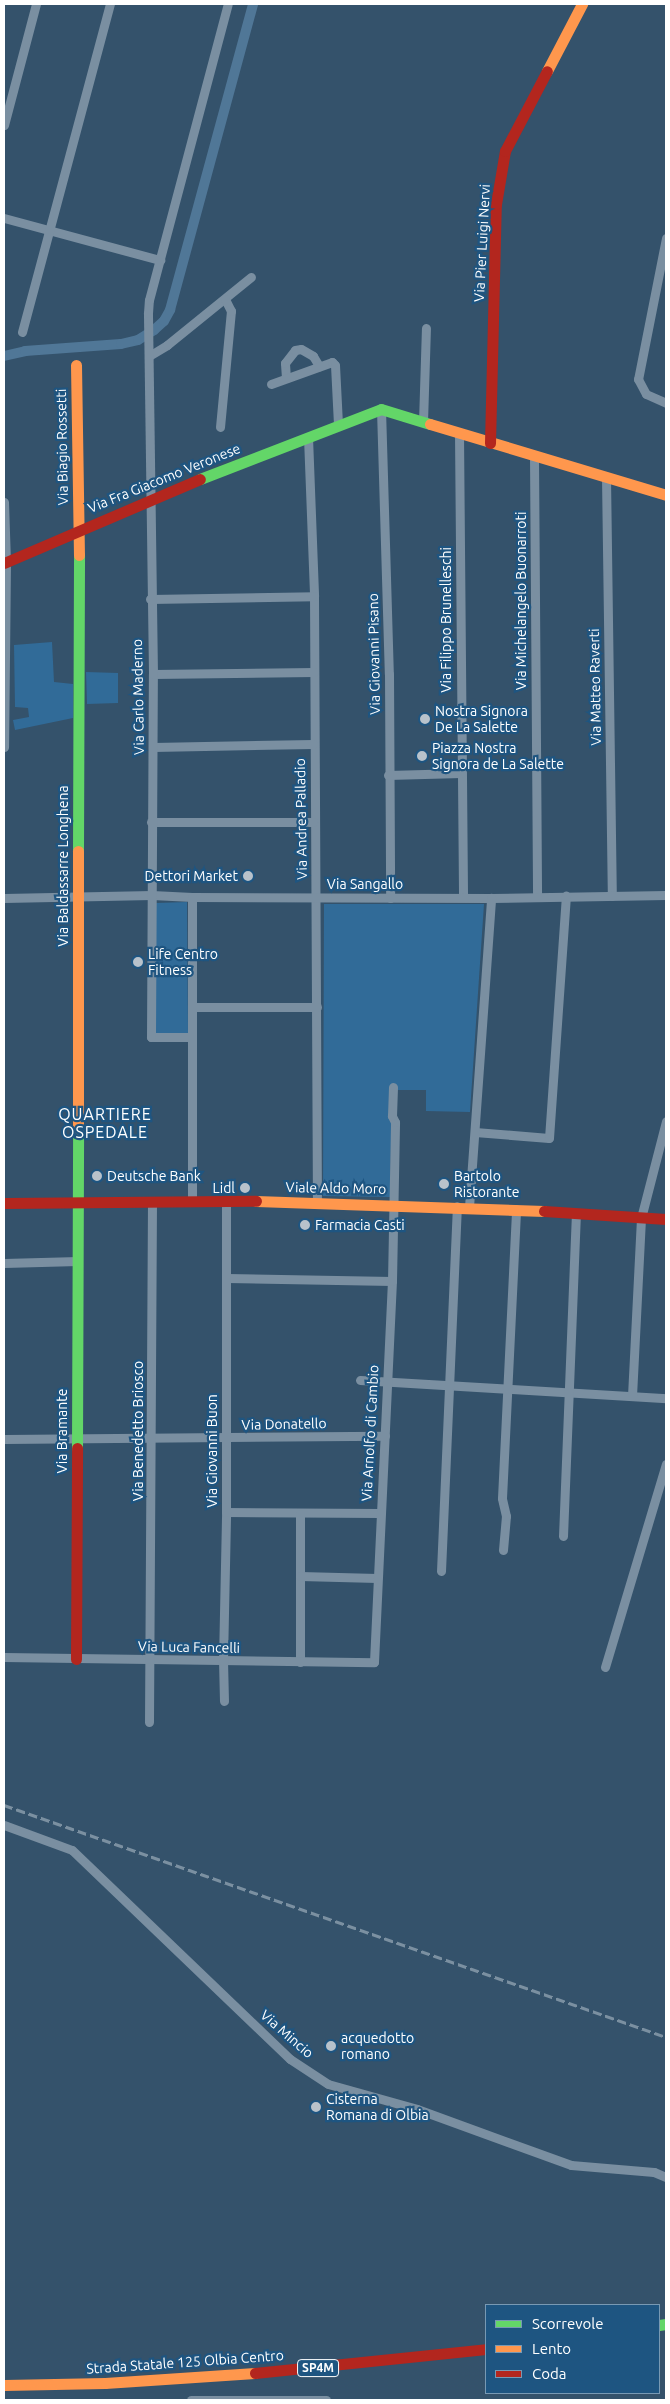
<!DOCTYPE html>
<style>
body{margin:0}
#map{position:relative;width:670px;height:2404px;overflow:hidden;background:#34526b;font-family:Ubuntu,sans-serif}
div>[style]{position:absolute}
.green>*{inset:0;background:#316b98}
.canal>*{height:10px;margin:-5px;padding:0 5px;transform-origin:5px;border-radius:5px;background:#507797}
.street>*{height:9px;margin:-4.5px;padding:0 4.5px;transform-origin:4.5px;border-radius:4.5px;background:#7a8fa1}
.fast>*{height:11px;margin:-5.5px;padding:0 5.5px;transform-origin:5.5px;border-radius:5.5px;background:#63d668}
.slow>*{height:11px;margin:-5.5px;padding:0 5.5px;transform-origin:5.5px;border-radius:5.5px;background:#ff974d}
.jam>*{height:11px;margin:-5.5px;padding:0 5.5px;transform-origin:5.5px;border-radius:5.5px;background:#b3261e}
.rail>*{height:3px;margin-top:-1.5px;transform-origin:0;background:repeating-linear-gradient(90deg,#7b90a1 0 9px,transparent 0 13px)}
.dots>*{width:14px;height:14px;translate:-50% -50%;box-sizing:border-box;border:2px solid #1e5581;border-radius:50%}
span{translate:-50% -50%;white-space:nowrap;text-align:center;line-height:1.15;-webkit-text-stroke:4.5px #1e5581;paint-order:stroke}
.shield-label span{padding:1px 4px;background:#1e5581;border:1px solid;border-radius:4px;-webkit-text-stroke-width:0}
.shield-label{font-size:12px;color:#fff;font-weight:700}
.street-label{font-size:14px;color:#fff}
.poi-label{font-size:14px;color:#fff}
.left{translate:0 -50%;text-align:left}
.right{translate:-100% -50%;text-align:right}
.quarter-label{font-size:16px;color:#fff;letter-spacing:1px}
.frame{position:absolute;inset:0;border:5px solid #fff;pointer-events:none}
.legend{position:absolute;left:485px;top:2304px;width:175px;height:90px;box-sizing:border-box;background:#1e5581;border:1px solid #7899b3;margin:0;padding:6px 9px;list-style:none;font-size:15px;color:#fff}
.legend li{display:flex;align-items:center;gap:10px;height:25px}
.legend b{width:25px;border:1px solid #7899b3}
</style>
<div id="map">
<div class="green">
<div style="clip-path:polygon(52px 642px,54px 682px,73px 684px,73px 718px,15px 730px,13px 720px,29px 717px,28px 708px,15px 707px,14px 645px)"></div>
<div style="clip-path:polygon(86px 672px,118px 673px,118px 703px,87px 704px)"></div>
<div style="clip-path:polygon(187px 902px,188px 1033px,155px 1034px,156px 903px)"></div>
<div style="clip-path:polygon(324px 904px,484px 904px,470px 1112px,426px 1111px,426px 1090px,392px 1090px,390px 1197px,323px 1196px)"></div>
</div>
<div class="canal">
<div style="left:4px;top:356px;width:22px;rotate:-13deg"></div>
<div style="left:25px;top:351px;width:96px;rotate:-4.2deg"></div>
<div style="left:121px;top:344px;width:17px;rotate:-13deg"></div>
<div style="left:138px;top:340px;width:19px;rotate:-32deg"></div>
<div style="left:154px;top:330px;width:13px;rotate:-42deg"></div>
<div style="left:164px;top:321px;width:13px;rotate:-61deg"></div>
<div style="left:170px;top:310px;width:317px;rotate:-74.8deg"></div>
</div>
<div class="street">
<div style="left:4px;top:125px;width:125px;rotate:-75.2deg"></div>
<div style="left:4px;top:218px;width:162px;rotate:15.1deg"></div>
<div style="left:666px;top:238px;width:144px;rotate:101.2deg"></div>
<div style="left:638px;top:379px;width:17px;rotate:62deg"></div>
<div style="left:646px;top:394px;width:22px;rotate:24deg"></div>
<div style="left:22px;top:332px;width:340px;rotate:-75deg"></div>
<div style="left:149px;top:356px;width:21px;rotate:-31deg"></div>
<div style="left:167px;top:345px;width:108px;rotate:-39deg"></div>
<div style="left:286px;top:378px;width:15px;rotate:-94deg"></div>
<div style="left:285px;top:363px;width:16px;rotate:-52deg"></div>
<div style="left:295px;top:350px;width:6px;rotate:-9deg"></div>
<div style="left:301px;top:349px;width:14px;rotate:30deg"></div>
<div style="left:313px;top:356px;width:12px;rotate:59deg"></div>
<div style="left:271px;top:384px;width:65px;rotate:-19.8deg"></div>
<div style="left:332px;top:362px;width:4px;rotate:45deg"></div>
<div style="left:335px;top:365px;width:59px;rotate:87.1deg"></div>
<div style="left:381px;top:409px;width:265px;rotate:88.3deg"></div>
<div style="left:389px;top:674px;width:224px;rotate:89.7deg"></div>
<div style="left:423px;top:422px;width:94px;rotate:-88.2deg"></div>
<div style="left:220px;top:427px;width:117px;rotate:-84.6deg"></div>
<div style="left:231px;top:311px;width:13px;rotate:-117deg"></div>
<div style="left:459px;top:433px;width:464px;rotate:89.5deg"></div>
<div style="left:308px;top:437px;width:159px;rotate:87.8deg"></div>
<div style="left:314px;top:596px;width:606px;rotate:89.72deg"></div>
<div style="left:534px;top:456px;width:441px;rotate:89.6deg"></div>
<div style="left:606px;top:477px;width:419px;rotate:89.2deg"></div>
<div style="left:4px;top:502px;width:60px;rotate:88.1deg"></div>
<div style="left:6px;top:562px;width:185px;rotate:90.6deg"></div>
<div style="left:150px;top:599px;width:164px;rotate:-1deg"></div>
<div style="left:153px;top:674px;width:161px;rotate:-0.7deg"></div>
<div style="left:153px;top:747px;width:160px;rotate:-1.1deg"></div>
<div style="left:388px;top:775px;width:73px;rotate:-1.6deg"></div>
<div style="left:151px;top:822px;width:162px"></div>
<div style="left:4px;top:898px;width:148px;rotate:-1.2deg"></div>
<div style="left:152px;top:895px;width:40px;rotate:2.9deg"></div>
<div style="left:192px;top:897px;width:299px;rotate:0.2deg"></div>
<div style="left:491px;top:898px;width:175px;rotate:-1deg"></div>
<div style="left:193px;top:1007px;width:124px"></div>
<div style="left:192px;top:1037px;width:41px;rotate:180deg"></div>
<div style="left:151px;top:1037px;width:363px;rotate:-89.7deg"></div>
<div style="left:153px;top:674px;width:361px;rotate:-90.8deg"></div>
<div style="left:148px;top:313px;width:13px;rotate:-86deg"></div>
<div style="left:149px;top:300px;width:306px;rotate:-75.1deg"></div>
<div style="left:475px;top:1132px;width:74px;rotate:4.6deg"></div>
<div style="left:549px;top:1138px;width:243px;rotate:-86deg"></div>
<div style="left:192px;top:1200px;width:303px;rotate:-90deg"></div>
<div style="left:469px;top:1207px;width:310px;rotate:-85.9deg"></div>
<div style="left:4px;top:1263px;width:74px;rotate:-1.5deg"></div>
<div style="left:227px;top:1278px;width:165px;rotate:1deg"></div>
<div style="left:360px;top:1380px;width:307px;rotate:3.4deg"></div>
<div style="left:632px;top:1396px;width:178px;rotate:-87.1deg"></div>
<div style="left:641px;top:1218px;width:100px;rotate:-75.5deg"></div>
<div style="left:4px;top:1439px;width:381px;rotate:-0.5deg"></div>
<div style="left:226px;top:1512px;width:154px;rotate:0.4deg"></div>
<div style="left:300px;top:1514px;width:148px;rotate:90deg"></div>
<div style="left:563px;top:1536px;width:323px;rotate:-87.7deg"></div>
<div style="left:503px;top:1550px;width:34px;rotate:-85deg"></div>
<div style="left:506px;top:1516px;width:18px;rotate:-103deg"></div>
<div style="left:502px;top:1498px;width:289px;rotate:-87.2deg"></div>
<div style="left:441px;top:1571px;width:365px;rotate:-87.5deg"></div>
<div style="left:300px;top:1576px;width:77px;rotate:1.5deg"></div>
<div style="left:4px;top:1657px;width:370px;rotate:0.8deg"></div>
<div style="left:374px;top:1662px;width:381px;rotate:-87.3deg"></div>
<div style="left:392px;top:1281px;width:159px;rotate:-88.9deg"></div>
<div style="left:395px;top:1122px;width:7px;rotate:-117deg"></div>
<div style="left:392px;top:1116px;width:29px;rotate:-88deg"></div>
<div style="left:605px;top:1667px;width:212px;rotate:-73.3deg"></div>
<div style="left:224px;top:1701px;width:40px;rotate:-91.4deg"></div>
<div style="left:223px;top:1661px;width:149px;rotate:-88.8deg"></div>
<div style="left:226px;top:1512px;width:311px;rotate:-90deg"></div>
<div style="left:149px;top:1722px;width:521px;rotate:-89.67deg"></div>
<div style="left:4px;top:1825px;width:72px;rotate:20.2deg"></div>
<div style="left:72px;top:1850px;width:302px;rotate:43.8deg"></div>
<div style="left:290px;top:2059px;width:45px;rotate:33.3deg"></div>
<div style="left:328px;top:2084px;width:92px;rotate:15.7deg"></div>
<div style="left:417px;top:2109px;width:164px;rotate:20deg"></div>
<div style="left:571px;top:2165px;width:83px;rotate:4.8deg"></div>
<div style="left:654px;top:2172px;width:13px;rotate:23deg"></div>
<div style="left:191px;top:2400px;width:135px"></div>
</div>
<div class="fast">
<div style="left:200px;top:479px;width:194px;rotate:-21.1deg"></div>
<div style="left:381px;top:409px;width:51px;rotate:17deg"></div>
<div style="left:78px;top:851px;width:296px;rotate:-89.8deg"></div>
<div style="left:77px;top:1448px;width:319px;rotate:-89.8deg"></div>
<div style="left:659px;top:2325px;width:7px;rotate:-8deg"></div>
</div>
<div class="slow">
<div style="left:547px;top:71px;width:76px;rotate:-62.4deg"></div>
<div style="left:76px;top:365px;width:190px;rotate:89.1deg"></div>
<div style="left:430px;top:424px;width:246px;rotate:16.7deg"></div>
<div style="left:78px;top:851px;width:278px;rotate:90deg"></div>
<div style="left:256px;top:1201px;width:288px;rotate:2deg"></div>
<div style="left:4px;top:2385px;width:101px;rotate:-1.1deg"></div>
<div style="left:105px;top:2383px;width:150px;rotate:-3.8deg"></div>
</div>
<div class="jam">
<div style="left:490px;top:443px;width:239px;rotate:-88.6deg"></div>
<div style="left:496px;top:204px;width:54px;rotate:-80.4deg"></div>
<div style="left:505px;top:151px;width:90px;rotate:-62.3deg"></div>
<div style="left:4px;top:563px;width:213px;rotate:-23.2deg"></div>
<div style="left:4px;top:1203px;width:252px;rotate:-0.5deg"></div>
<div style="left:544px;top:1211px;width:122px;rotate:3.8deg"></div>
<div style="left:76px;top:1659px;width:211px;rotate:-89.7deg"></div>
<div style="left:255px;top:2373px;width:232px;rotate:-5.9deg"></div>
</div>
<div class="rail">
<div style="left:4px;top:1805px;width:701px;rotate:19.31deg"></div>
</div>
<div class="dots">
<div style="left:425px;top:719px;background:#b8c2cb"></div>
<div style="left:422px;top:756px;background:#b8c2cb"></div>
<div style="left:248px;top:876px;background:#b8c2cb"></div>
<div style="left:138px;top:962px;background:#b8c2cb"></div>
<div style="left:97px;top:1176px;background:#b8c2cb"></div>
<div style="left:444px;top:1184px;background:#b8c2cb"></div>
<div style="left:245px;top:1188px;background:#b8c2cb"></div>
<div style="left:305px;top:1225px;background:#b8c2cb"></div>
<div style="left:331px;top:2046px;background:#b8c2cb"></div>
<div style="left:316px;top:2107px;background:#b8c2cb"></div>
</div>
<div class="shield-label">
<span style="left:318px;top:2368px">SP4M</span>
</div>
<div class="street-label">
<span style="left:482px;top:243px;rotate:-87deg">Via Pier Luigi Nervi</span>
<span style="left:62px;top:447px;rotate:-91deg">Via Biagio Rossetti</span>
<span style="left:164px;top:478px;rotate:-22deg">Via Fra Giacomo Veronese</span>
<span style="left:521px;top:601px;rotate:-90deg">Via Michelangelo Buonarroti</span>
<span style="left:446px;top:620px;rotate:-90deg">Via Filippo Brunelleschi</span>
<span style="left:374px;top:654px;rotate:-91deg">Via Giovanni Pisano</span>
<span style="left:595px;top:687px;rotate:-91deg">Via Matteo Raverti</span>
<span style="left:138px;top:697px;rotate:-91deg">Via Carlo Maderno</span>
<span style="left:301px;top:819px;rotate:-91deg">Via Andrea Palladio</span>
<span style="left:63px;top:866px;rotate:-90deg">Via Baldassarre Longhena</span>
<span style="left:365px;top:884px">Via Sangallo</span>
<span style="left:336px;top:1188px;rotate:1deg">Viale Aldo Moro</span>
<span style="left:284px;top:1424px;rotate:-1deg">Via Donatello</span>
<span style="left:62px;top:1431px;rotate:-90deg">Via Bramante</span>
<span style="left:138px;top:1431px;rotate:-90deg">Via Benedetto Briosco</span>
<span style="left:370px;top:1433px;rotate:-87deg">Via Arnolfo di Cambio</span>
<span style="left:212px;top:1451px;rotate:-90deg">Via Giovanni Buon</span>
<span style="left:189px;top:1647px;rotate:1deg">Via Luca Fancelli</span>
<span style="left:287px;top:2034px;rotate:41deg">Via Mincio</span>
<span style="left:185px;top:2362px;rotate:-4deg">Strada Statale 125 Olbia Centro</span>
</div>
<div class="poi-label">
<span class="left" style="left:435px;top:719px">Nostra Signora<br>De La Salette</span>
<span class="left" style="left:432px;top:756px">Piazza Nostra<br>Signora de La Salette</span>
<span class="right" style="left:238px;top:876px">Dettori Market</span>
<span class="left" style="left:148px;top:962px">Life Centro<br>Fitness</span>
<span class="left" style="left:107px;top:1176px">Deutsche Bank</span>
<span class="left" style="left:454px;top:1184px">Bartolo<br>Ristorante</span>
<span class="right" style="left:235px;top:1188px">Lidl</span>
<span class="left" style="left:315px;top:1225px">Farmacia Casti</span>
<span class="left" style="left:341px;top:2046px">acquedotto<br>romano</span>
<span class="left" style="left:326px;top:2107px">Cisterna<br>Romana di Olbia</span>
</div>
<div class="quarter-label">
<span style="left:105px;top:1123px">QUARTIERE<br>OSPEDALE</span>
</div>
<div class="frame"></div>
<ul class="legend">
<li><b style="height:6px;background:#63d668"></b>Scorrevole</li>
<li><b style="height:6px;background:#ff974d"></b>Lento</li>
<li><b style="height:6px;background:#b3261e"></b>Coda</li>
</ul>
</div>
